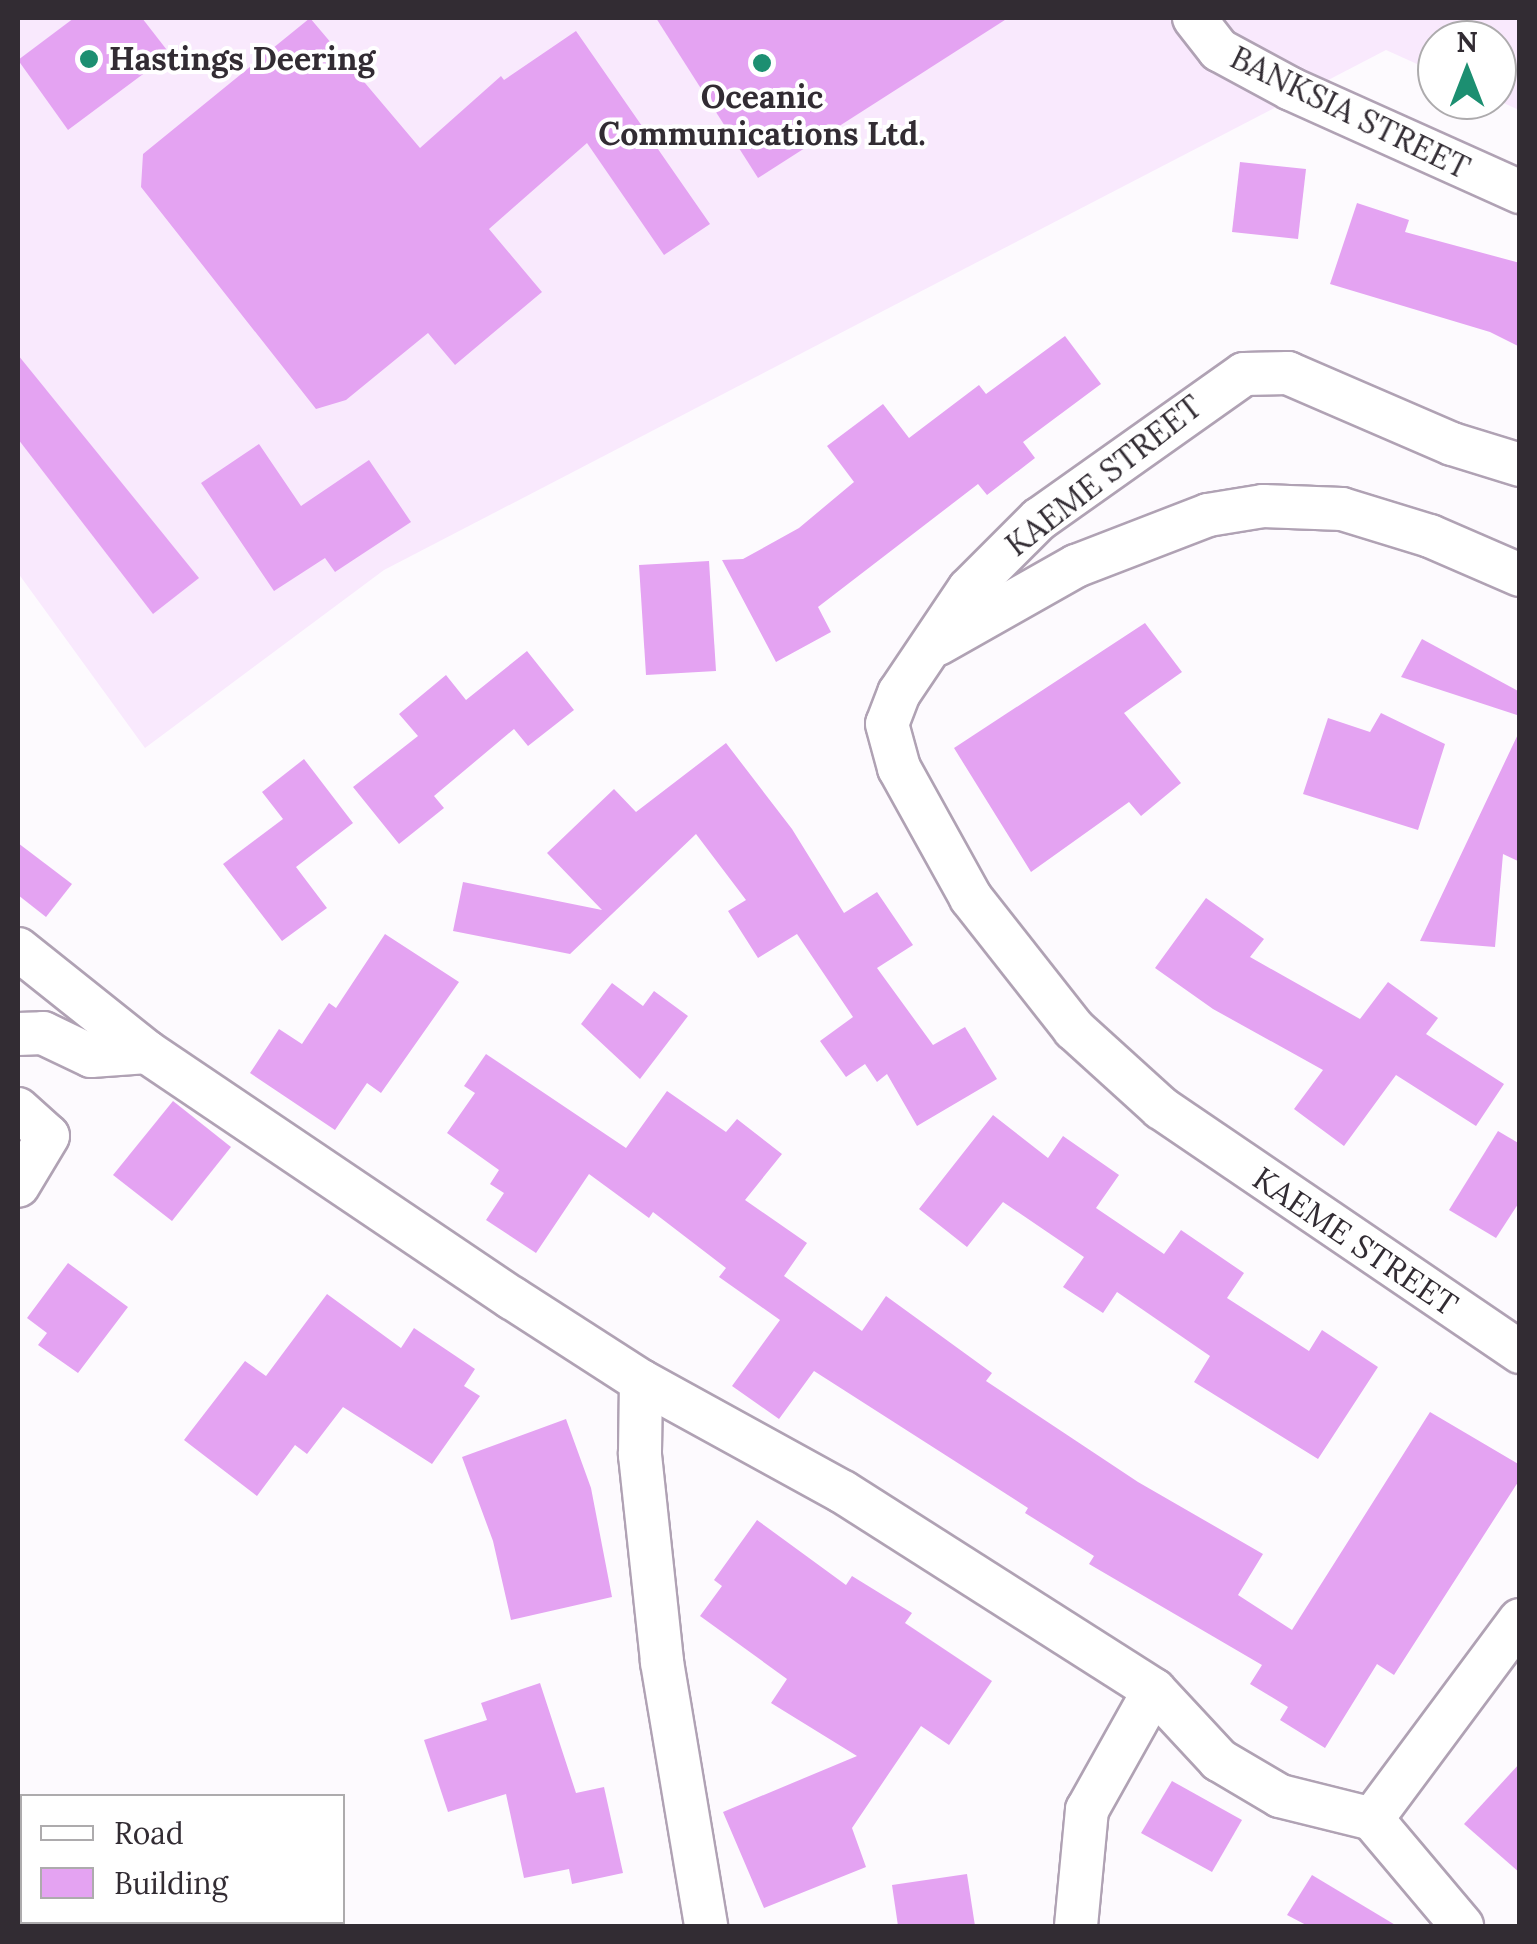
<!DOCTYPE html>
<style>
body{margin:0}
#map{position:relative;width:1537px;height:1944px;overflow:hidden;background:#fdfafe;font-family:Lora,serif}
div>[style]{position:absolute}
.built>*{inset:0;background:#f9e9fd}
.building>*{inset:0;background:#e4a3f2}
.roads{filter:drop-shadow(2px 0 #b0a2b4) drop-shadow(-2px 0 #b0a2b4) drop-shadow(0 2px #b0a2b4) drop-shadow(0 -2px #b0a2b4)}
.minor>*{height:42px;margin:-21px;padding:0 21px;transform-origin:21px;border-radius:21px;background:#fff}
.dots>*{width:28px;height:28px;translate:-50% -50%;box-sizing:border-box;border:5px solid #fff;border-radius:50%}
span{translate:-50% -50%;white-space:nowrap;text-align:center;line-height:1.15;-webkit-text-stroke:8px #fff;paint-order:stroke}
.poi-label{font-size:32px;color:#322c33;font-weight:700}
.left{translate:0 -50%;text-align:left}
.street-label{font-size:32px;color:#322c33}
.frame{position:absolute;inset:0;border:20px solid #322c33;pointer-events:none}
.legend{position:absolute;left:20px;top:1794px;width:325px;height:130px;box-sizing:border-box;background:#fff;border:2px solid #adabad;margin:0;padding:12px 18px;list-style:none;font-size:30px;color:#322c33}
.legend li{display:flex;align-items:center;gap:20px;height:50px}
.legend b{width:50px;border:2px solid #adabad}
.north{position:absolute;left:1417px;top:20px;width:100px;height:100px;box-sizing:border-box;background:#fff;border:2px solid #adabad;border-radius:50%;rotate:0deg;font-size:28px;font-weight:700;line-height:40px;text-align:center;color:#322c33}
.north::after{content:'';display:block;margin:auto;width:35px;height:45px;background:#1c8f71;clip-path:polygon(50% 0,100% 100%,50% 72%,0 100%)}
</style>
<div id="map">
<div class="built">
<div style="clip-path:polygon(18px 18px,1519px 18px,1519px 110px,1497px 100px,1497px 40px,1437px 40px,1437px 73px,1386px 50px,384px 570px,145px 748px,18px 573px)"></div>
</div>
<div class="building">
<div style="clip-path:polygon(74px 18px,142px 18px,170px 54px,68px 130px,18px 60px)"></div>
<div style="clip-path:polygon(310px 18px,420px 148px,501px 76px,504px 80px,576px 31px,710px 224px,664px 255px,587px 143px,489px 229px,542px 292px,455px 365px,428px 333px,346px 400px,316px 409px,141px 187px,143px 154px)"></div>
<div style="clip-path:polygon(656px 18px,1008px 18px,758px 178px)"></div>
<div style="clip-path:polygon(1240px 162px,1306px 169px,1298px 239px,1232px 232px)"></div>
<div style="clip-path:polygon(1357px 203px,1409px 220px,1405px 232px,1520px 263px,1520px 347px,1490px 332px,1330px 284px)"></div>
<div style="clip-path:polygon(1065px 336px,1101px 384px,1023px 442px,1035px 458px,987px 495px,978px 484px,818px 607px,831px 632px,776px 662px,722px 560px,743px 559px,799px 528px,854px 482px,827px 446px,883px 404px,909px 438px,979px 385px,986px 394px)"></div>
<div style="clip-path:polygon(18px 355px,199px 578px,153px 614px,18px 439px)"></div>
<div style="clip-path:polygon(259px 444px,301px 506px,369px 460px,411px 522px,335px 572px,325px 558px,274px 591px,201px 483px)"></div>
<div style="clip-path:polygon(709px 561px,716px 671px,646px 675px,639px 565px)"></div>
<div style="clip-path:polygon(1145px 623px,1182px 672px,1124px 713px,1181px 783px,1141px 816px,1129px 802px,1031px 872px,954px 748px)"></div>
<div style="clip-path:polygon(1422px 639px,1520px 692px,1520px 716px,1401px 677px)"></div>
<div style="clip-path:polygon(527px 651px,574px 710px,528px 746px,514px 729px,434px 796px,444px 808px,399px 844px,353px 787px,418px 736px,399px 714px,446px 675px,466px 700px)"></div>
<div style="clip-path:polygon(1381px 713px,1445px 744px,1418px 830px,1303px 794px,1328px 718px,1370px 732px)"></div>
<div style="clip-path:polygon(1520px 730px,1520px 862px,1503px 854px,1495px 947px,1420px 941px)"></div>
<div style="clip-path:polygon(726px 743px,792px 829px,844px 913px,877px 892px,913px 945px,877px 968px,933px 1045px,965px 1027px,997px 1079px,917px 1126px,887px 1074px,877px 1082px,865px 1064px,846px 1077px,820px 1041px,853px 1017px,797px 934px,758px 958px,728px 911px,746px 900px,696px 834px,570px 954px,453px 931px,463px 882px,602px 910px,547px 853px,614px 789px,636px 812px)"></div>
<div style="clip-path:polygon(304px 759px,353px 823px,296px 867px,327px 908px,282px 941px,223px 864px,283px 819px,262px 792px)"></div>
<div style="clip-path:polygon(18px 843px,72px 884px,46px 917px,18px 895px)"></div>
<div style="clip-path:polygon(1206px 898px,1264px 939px,1250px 957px,1360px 1019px,1388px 982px,1438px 1018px,1426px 1034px,1504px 1084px,1476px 1126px,1396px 1075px,1344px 1146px,1294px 1109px,1323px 1070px,1213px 1009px,1155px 968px)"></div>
<div style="clip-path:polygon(385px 934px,459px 982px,381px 1093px,367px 1083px,335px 1130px,250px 1073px,279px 1029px,302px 1044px,329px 1003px,336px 1008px)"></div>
<div style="clip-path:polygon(612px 983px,643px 1006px,654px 991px,688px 1016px,640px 1079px,581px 1024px)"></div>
<div style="clip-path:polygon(486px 1054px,626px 1148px,667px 1091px,726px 1132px,737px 1119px,782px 1154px,745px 1200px,807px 1243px,784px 1276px,862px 1331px,886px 1296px,992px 1373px,986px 1381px,1138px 1482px,1263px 1554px,1238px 1595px,1292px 1630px,1430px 1412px,1520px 1465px,1520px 1479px,1394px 1675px,1377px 1664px,1325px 1748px,1280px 1720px,1288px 1707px,1250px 1684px,1262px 1665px,1089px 1564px,1094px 1556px,1025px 1513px,1028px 1508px,814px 1371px,779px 1419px,732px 1386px,780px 1320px,719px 1277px,726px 1268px,653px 1212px,649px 1218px,589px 1174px,536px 1253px,486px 1220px,504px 1193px,490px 1184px,499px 1170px,447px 1133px,475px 1093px,464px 1086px)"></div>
<div style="clip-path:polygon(173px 1101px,231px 1147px,172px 1221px,113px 1175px)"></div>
<div style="clip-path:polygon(993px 1115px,1048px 1158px,1063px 1136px,1119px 1175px,1096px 1208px,1164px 1254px,1181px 1230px,1244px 1273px,1227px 1298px,1309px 1351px,1322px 1330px,1378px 1367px,1318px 1459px,1194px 1382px,1210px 1356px,1117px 1292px,1103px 1313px,1063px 1287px,1084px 1257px,1003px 1202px,967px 1247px,919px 1209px)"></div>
<div style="clip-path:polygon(1498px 1131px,1520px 1144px,1520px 1201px,1496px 1238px,1449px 1210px)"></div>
<div style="clip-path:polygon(68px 1263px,128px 1307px,78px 1373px,38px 1345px,47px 1333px,27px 1318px)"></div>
<div style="clip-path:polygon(327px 1294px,401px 1348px,414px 1328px,475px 1369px,464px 1386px,480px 1396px,432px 1464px,343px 1407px,307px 1454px,295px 1445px,257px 1496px,184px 1440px,245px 1361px,266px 1376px)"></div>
<div style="clip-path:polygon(566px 1419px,591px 1488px,612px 1597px,511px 1620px,493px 1541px,462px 1457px)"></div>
<div style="clip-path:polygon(757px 1520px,846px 1585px,852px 1576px,912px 1613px,905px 1623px,992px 1681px,949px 1745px,921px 1726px,852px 1828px,866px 1867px,764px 1908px,723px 1812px,857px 1756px,771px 1703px,787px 1679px,700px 1616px,722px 1586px,714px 1580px)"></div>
<div style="clip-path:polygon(540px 1683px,576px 1793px,604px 1787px,623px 1873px,572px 1884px,569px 1869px,524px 1878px,506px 1794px,448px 1812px,424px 1740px,487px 1720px,481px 1703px)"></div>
<div style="clip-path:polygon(1520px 1763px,1520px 1873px,1464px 1824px)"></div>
<div style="clip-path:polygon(1172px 1781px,1242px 1820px,1212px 1872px,1141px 1833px)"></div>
<div style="clip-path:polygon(967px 1874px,975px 1926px,898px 1926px,892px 1885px)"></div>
<div style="clip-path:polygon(1312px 1875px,1397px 1926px,1308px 1926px,1287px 1915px)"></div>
</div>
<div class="roads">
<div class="minor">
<div style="left:1194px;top:18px;width:41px;rotate:52deg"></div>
<div style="left:1219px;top:50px;width:82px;rotate:28.4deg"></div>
<div style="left:1291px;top:89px;width:251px;rotate:24.2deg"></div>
<div style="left:1520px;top:465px;width:71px;rotate:-162.8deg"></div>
<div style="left:1452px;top:444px;width:179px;rotate:-156.6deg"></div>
<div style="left:1288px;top:373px;width:44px;rotate:178.7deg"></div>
<div style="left:1244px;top:374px;width:251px;rotate:144.7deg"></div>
<div style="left:1039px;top:519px;width:99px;rotate:135deg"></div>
<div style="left:969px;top:589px;width:125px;rotate:123.9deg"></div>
<div style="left:899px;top:693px;width:33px;rotate:111deg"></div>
<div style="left:887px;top:724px;width:46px;rotate:74.7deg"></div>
<div style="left:899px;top:768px;width:149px;rotate:61deg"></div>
<div style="left:971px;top:898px;width:167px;rotate:51.8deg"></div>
<div style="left:1074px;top:1029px;width:118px;rotate:42.2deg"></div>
<div style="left:1161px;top:1108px;width:434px;rotate:34.2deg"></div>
<div style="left:938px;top:644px;width:159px;rotate:-29.5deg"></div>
<div style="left:1076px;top:566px;width:142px;rotate:-21.1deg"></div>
<div style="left:1208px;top:515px;width:56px;rotate:-9.3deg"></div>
<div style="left:1263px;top:506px;width:79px;rotate:2.2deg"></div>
<div style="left:1342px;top:509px;width:92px;rotate:17.1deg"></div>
<div style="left:1430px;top:536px;width:98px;rotate:23.4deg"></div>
<div style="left:18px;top:949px;width:165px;rotate:38.6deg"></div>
<div style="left:147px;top:1052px;width:440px;rotate:34deg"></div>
<div style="left:512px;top:1298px;width:153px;rotate:32.8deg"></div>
<div style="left:641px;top:1381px;width:230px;rotate:28.8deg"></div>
<div style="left:843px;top:1492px;width:369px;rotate:32.5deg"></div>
<div style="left:1154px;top:1690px;width:96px;rotate:47.1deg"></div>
<div style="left:1219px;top:1760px;width:71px;rotate:30.5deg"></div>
<div style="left:1280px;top:1796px;width:95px;rotate:14deg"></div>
<div style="left:1372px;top:1819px;width:140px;rotate:49.9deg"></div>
<div style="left:18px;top:1034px;width:25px;rotate:-2deg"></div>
<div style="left:43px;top:1033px;width:53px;rotate:25.6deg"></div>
<div style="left:91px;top:1056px;width:56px;rotate:-4.1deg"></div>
<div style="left:18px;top:1109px;width:40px;rotate:42deg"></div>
<div style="left:48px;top:1136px;width:58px;rotate:121deg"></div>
<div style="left:641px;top:1381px;width:74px;rotate:90.8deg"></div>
<div style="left:640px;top:1455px;width:208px;rotate:83.9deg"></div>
<div style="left:662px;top:1662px;width:268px;rotate:80.5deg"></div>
<div style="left:1372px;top:1819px;width:248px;rotate:-53.4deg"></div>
<div style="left:1076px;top:1926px;width:117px;rotate:-84.6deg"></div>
<div style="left:1087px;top:1810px;width:137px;rotate:-60.8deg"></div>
</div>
</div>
<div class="dots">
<div style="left:89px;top:59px;background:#1c8f71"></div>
<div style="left:762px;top:63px;background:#1c8f71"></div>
</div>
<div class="poi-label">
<span class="left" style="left:109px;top:59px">Hastings Deering</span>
<span style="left:762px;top:116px">Oceanic<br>Communications Ltd.</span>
</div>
<div class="street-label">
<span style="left:1350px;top:113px;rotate:26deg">BANKSIA STREET</span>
<span style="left:1104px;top:476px;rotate:-38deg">KAEME STREET</span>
<span style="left:1355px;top:1242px;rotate:34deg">KAEME STREET</span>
</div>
<div class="frame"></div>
<ul class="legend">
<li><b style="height:12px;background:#fff"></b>Road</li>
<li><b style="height:28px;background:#e4a3f2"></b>Building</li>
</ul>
<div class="north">N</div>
</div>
